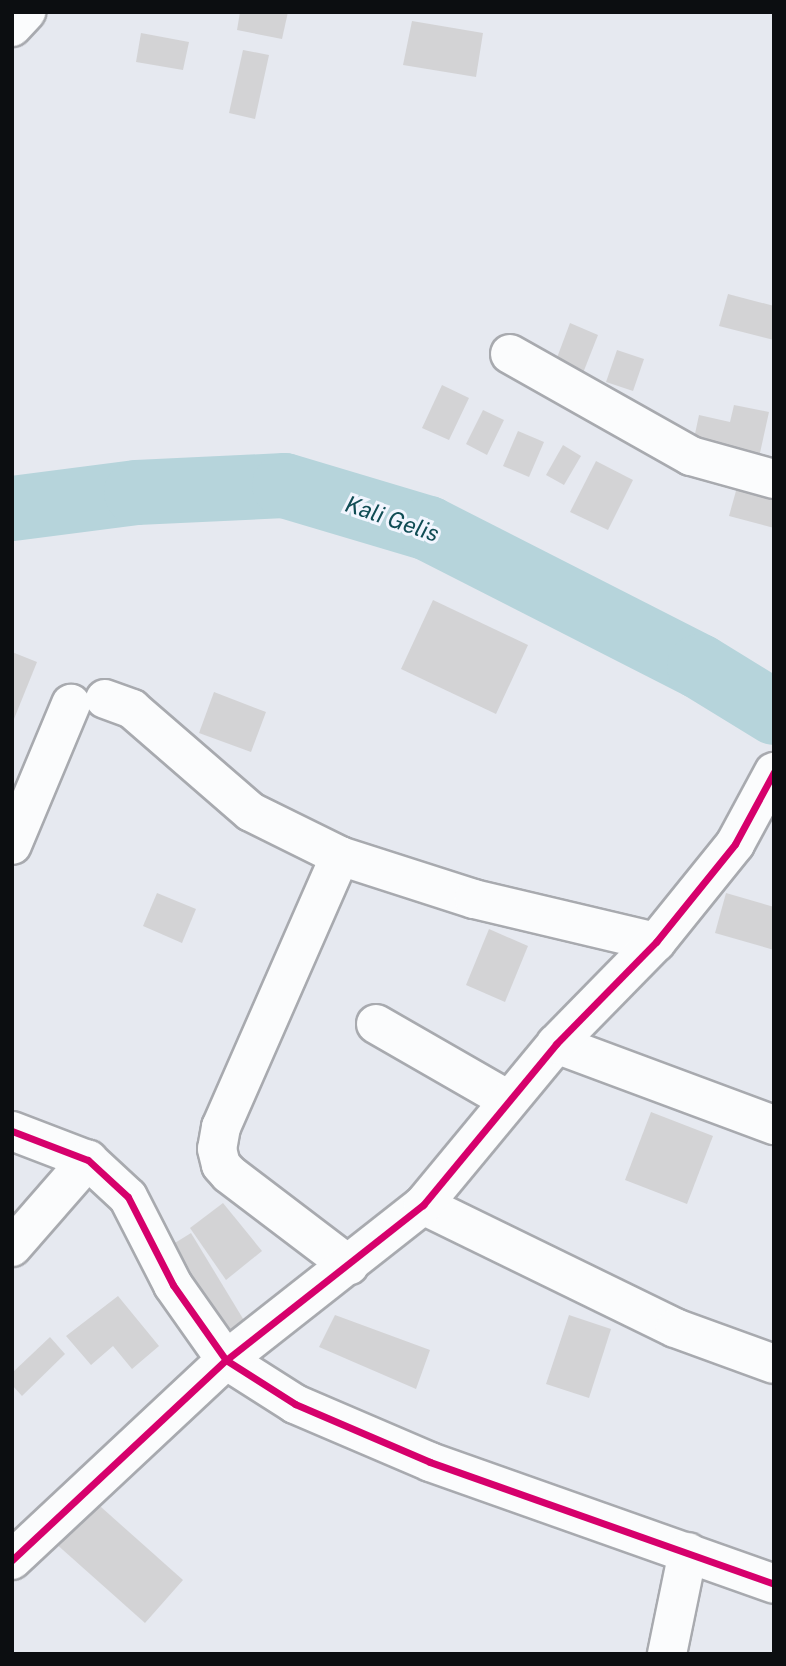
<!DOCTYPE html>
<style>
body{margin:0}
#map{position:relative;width:786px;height:1666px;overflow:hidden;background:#e6e9f0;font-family:"Public Sans",sans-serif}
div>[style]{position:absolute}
.river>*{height:65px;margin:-32.5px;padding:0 32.5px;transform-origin:32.5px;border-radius:32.5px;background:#b6d4db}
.building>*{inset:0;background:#d3d3d5}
.roads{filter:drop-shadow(2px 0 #a8aaaf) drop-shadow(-2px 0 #a8aaaf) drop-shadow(0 2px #a8aaaf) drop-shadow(0 -2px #a8aaaf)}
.minor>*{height:38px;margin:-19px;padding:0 19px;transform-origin:19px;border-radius:19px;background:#fbfcfd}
.cycleway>*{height:7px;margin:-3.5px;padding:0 3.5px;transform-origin:3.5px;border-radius:3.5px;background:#d6006c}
span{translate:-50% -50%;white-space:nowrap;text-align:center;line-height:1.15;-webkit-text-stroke:6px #f1f5fe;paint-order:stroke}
.water-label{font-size:23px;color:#104c54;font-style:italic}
.frame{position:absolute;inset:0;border:14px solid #0c0e11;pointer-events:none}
</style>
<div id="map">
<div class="river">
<div style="left:12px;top:508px;width:125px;rotate:-7.4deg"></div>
<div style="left:136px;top:492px;width:148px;rotate:-2.7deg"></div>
<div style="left:284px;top:485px;width:150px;rotate:16.6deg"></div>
<div style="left:428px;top:528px;width:304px;rotate:27deg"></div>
<div style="left:699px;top:666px;width:88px;rotate:31.5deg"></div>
</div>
<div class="building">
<div style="clip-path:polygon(240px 12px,288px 12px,282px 39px,237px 30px)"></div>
<div style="clip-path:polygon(412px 21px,483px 33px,476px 77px,403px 65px)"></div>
<div style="clip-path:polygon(141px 33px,189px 42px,183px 70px,136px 62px)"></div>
<div style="clip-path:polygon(243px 50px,269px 55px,255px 119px,229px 113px)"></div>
<div style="clip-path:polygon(728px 294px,774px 306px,774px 340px,719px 326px)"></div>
<div style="clip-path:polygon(570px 323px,598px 335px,583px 373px,555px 363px)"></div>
<div style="clip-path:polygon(617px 350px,644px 359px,633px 391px,606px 382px)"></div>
<div style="clip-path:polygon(442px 385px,469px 398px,449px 440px,422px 428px)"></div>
<div style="clip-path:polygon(734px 405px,769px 412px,758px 462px,692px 448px,699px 415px,730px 422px)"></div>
<div style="clip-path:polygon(483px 410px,504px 420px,487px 455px,466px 444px)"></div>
<div style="clip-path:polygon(518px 431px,544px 442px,529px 477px,503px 466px)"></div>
<div style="clip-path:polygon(563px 445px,581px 456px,564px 485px,546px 475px)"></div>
<div style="clip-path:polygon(596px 461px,633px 480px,608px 530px,570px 512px)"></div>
<div style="clip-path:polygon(739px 480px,774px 489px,774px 528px,729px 516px)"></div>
<div style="clip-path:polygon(433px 600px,528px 645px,496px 714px,401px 669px)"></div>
<div style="clip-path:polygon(12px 652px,37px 662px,12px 724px)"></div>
<div style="clip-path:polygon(214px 692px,266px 712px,251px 752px,199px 733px)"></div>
<div style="clip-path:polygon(157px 893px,196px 909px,182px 943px,143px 926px)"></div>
<div style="clip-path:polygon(726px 893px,774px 907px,774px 950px,715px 933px)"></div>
<div style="clip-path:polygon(489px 929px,528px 946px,505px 1002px,466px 985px)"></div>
<div style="clip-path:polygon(651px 1112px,713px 1136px,687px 1204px,625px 1180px)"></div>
<div style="clip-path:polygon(223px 1203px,262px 1251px,226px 1280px,190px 1228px)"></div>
<div style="clip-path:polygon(191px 1233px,245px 1322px,224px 1335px,170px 1246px)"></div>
<div style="clip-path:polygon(118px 1296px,159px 1346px,132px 1369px,113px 1346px,91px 1365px,66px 1336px)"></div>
<div style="clip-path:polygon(335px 1315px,430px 1350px,416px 1389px,319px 1347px)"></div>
<div style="clip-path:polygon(569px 1315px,611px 1329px,589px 1398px,546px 1384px)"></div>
<div style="clip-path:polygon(50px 1337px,65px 1354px,22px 1396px,12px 1385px,12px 1373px)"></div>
<div style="clip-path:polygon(92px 1499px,183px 1580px,145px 1623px,54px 1542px)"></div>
</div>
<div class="roads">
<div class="minor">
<div style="left:12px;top:27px;width:21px;rotate:-47deg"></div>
<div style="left:510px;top:354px;width:208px;rotate:29.4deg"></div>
<div style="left:691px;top:456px;width:86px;rotate:15.5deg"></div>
<div style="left:105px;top:699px;width:29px;rotate:20deg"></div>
<div style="left:132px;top:709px;width:157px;rotate:40.9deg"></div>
<div style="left:251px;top:812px;width:99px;rotate:26.3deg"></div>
<div style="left:340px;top:856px;width:141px;rotate:17.8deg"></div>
<div style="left:474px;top:899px;width:187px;rotate:13.3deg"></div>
<div style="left:12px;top:845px;width:153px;rotate:-67.3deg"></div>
<div style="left:340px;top:856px;width:296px;rotate:113.7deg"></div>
<div style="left:221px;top:1127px;width:22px;rotate:100deg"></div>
<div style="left:217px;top:1149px;width:16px;rotate:76deg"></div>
<div style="left:221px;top:1165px;width:12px;rotate:48deg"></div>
<div style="left:229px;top:1174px;width:151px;rotate:37.2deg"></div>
<div style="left:376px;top:1024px;width:152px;rotate:29.9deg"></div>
<div style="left:556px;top:1044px;width:233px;rotate:20.4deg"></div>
<div style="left:12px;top:1131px;width:81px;rotate:20.9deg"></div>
<div style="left:88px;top:1160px;width:54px;rotate:42.8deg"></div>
<div style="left:128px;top:1197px;width:99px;rotate:62.9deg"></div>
<div style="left:173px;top:1285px;width:92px;rotate:54.8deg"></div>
<div style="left:226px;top:1360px;width:82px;rotate:32.5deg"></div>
<div style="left:295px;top:1404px;width:147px;rotate:23.2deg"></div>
<div style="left:430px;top:1462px;width:365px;rotate:19.5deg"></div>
<div style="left:423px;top:1205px;width:280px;rotate:26deg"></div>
<div style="left:675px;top:1328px;width:105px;rotate:20deg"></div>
<div style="left:12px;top:1247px;width:116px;rotate:-48.9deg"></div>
<div style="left:12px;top:1560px;width:293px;rotate:-43.1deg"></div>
<div style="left:226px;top:1360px;width:251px;rotate:-38.2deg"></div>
<div style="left:423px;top:1205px;width:209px;rotate:-50.4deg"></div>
<div style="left:556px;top:1044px;width:143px;rotate:-45.6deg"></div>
<div style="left:656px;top:942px;width:126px;rotate:-51.1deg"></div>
<div style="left:735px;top:844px;width:82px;rotate:-61.6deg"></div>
<div style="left:667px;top:1654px;width:104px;rotate:-78.4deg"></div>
</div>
</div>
<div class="cycleway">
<div style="left:12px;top:1131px;width:81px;rotate:20.9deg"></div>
<div style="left:88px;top:1160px;width:54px;rotate:42.8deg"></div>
<div style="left:128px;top:1197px;width:99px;rotate:62.9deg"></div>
<div style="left:173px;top:1285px;width:92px;rotate:54.8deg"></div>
<div style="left:226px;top:1360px;width:82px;rotate:32.5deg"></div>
<div style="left:295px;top:1404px;width:147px;rotate:23.2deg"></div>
<div style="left:430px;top:1462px;width:365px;rotate:19.5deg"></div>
<div style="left:12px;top:1560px;width:293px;rotate:-43.1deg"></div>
<div style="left:226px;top:1360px;width:251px;rotate:-38.2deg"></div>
<div style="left:423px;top:1205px;width:209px;rotate:-50.4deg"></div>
<div style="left:556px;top:1044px;width:143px;rotate:-45.6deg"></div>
<div style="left:656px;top:942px;width:126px;rotate:-51.1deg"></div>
<div style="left:735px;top:844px;width:82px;rotate:-61.6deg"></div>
</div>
<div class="water-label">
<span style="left:392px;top:519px;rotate:19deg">Kali Gelis</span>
</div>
<div class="frame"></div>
</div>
